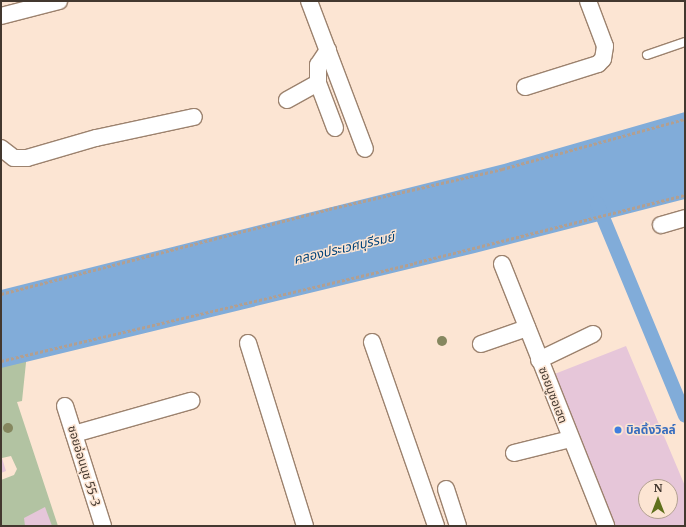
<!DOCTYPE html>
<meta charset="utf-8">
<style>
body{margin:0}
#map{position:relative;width:686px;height:527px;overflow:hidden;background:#fce5d3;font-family:Merriweather,"Noto Sans Thai",serif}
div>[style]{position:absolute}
.green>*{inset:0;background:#b2c3a2}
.water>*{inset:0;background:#81acd9}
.canal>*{height:14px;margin:-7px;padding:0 7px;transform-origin:7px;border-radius:7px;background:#81acd9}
.building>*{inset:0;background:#e6c6d9}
.path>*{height:2.5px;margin-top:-1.25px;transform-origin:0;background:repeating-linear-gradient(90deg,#b29f91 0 3px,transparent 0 5px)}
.roads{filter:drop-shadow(1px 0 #9c826e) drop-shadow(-1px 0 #9c826e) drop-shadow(0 1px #9c826e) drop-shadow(0 -1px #9c826e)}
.service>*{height:8px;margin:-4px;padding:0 4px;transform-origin:4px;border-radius:4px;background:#fff}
.minor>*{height:16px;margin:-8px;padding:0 8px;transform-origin:8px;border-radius:8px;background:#fff}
.trees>*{width:10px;height:10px;margin:-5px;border-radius:50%;background:#85875f}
.dots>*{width:11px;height:11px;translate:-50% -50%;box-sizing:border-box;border:2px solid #fce5d3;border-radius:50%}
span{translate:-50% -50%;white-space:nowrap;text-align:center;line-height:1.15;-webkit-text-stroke:3px #fce5d3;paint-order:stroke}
.street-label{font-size:12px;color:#43382f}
.shop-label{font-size:12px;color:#366cbe;font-weight:700}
.left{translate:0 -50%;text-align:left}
.water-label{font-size:13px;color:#00437a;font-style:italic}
.frame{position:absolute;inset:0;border:2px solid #43382f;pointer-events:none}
.north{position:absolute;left:638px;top:479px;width:40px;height:40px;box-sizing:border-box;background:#fce5d3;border:1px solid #b2a091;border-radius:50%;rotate:0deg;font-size:11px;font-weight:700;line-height:16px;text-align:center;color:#43382f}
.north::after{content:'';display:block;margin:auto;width:14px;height:18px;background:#5f701c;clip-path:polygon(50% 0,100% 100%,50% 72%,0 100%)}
</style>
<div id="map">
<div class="green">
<div style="clip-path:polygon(27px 353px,22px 401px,17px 402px,58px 526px,1px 526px,1px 480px,14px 475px,17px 469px,11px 456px,2px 458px,1px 454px,1px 361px)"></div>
</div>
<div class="water">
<div style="clip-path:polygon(685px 112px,685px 199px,475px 253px,1px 368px,1px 290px,504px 164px)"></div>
</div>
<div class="canal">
<div style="left:597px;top:203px;width:230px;rotate:67.5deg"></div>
</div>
<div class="building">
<div style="clip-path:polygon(evenodd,626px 346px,685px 486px,685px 526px,614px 526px,552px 375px,626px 346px,646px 487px,670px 487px,670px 511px,646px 511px,646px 487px)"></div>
<div style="clip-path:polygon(1px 455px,6px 471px,1px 473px)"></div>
<div style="clip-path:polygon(45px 507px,52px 526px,25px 526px,24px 518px)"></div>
</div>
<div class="path">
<div style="left:1px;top:294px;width:339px;rotate:-14.5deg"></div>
<div style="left:329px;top:209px;width:178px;rotate:-13deg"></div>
<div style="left:502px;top:169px;width:190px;rotate:-15.3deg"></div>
<div style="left:1px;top:361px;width:424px;rotate:-13.3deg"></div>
<div style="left:414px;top:263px;width:279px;rotate:-14.1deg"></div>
</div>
<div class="roads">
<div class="service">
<div style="left:647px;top:55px;width:40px;rotate:-18.9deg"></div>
</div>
<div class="minor">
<div style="left:309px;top:1px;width:158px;rotate:69.3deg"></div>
<div style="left:1px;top:16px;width:60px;rotate:-14.5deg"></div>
<div style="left:318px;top:83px;width:48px;rotate:69.3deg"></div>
<div style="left:525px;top:87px;width:77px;rotate:-17.5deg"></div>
<div style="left:598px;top:64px;width:7px;rotate:-45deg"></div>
<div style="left:603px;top:59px;width:13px;rotate:-81deg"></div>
<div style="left:605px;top:46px;width:48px;rotate:-110.7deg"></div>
<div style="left:287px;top:100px;width:35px;rotate:-29deg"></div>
<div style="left:318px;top:83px;width:18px;rotate:-90deg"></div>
<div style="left:318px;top:65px;width:18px;rotate:-56deg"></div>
<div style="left:1px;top:148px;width:16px;rotate:38deg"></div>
<div style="left:14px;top:158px;width:13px"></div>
<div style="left:27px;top:158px;width:72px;rotate:-16.2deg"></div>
<div style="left:96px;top:138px;width:100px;rotate:-12.1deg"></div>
<div style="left:661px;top:225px;width:25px;rotate:-16deg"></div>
<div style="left:502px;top:264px;width:282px;rotate:68.3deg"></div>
<div style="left:372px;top:342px;width:195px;rotate:70.8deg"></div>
<div style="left:248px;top:343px;width:192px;rotate:72.7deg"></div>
<div style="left:481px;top:344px;width:49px;rotate:-19.2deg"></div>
<div style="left:539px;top:360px;width:60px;rotate:-25.7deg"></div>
<div style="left:65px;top:406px;width:126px;rotate:72.4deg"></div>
<div style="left:74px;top:434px;width:122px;rotate:-15.8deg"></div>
<div style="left:514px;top:453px;width:58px;rotate:-14deg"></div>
<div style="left:446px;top:489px;width:39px;rotate:72deg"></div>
</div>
</div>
<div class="trees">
<div style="left:442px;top:341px"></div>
<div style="left:8px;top:428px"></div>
</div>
<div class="dots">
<div style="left:618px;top:430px;background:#3f7fe0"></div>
</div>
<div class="street-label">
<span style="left:553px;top:395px;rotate:69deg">ซอยมูซอเฮต</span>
<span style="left:84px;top:466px;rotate:73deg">ซอยอ่อนนุช 55-3</span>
</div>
<div class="shop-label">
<span class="left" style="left:626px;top:430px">บิลดิ้งวิลล์</span>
</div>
<div class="water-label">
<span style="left:344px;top:249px;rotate:-13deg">คลองประเวศบุรีรมย์</span>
</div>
<div class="frame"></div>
<div class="north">N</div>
</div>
